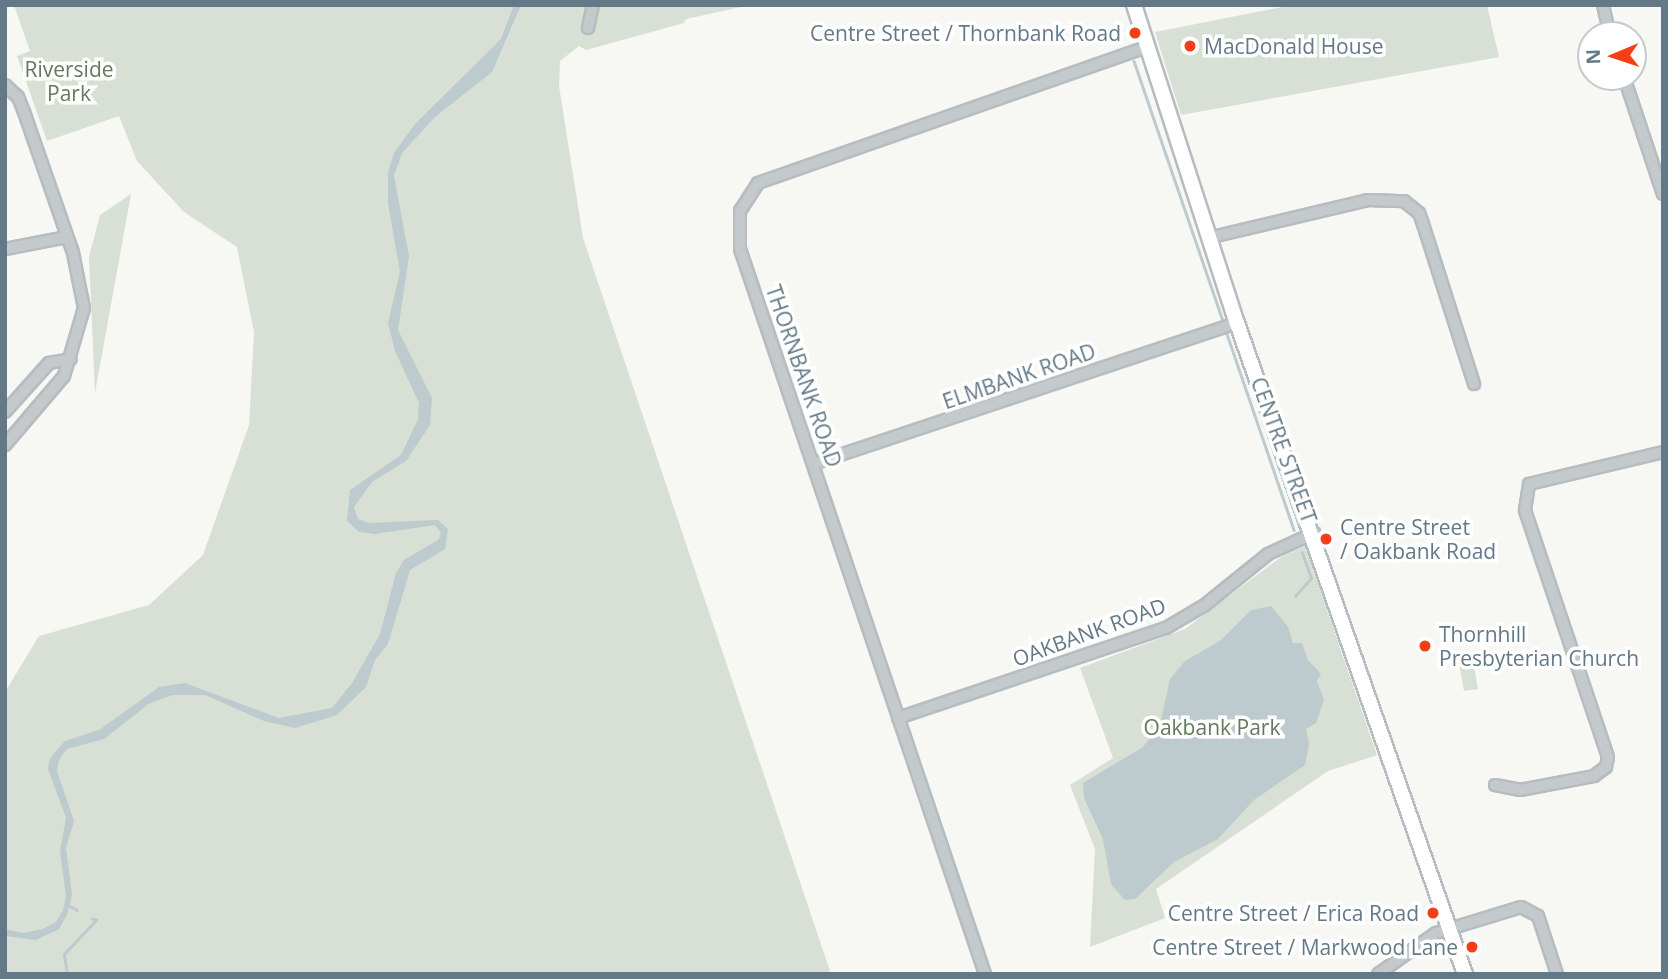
<!DOCTYPE html>
<style>
body{margin:0}
#map{position:relative;width:1668px;height:979px;overflow:hidden;background:#f7f7f3;font-family:"Open Sans",sans-serif}
div>[style]{position:absolute}
.green>*{inset:0;background:#d8dfd4}
.water>*{inset:0;background:#bdcace}
.stream>*{height:2.5px;margin:-1.25px;padding:0 1.25px;transform-origin:1.25px;border-radius:1.25px;background:#bdcace}
.roads{filter:drop-shadow(2px 0 #b6bcc0) drop-shadow(-2px 0 #b6bcc0) drop-shadow(0 2px #b6bcc0) drop-shadow(0 -2px #b6bcc0)}
.street>*{height:10px;margin:-5px;padding:0 5px;transform-origin:5px;border-radius:5px;background:#c4c9cc}
.secondary>*{height:14px;margin:-7px;padding:0 7px;transform-origin:7px;border-radius:7px;background:#fff}
.dots>*{width:19px;height:19px;translate:-50% -50%;box-sizing:border-box;border:4px solid #fff;border-radius:50%}
span{translate:-50% -50%;white-space:nowrap;text-align:center;line-height:1.15;-webkit-text-stroke:7px #fff;paint-order:stroke}
.poi-label{font-size:21px;color:#637987}
.right{translate:-100% -50%;text-align:right}
.left{translate:0 -50%;text-align:left}
.park-label{font-size:21px;color:#65795e}
.street-label{font-size:21px;color:#637987}
.frame{position:absolute;inset:0;border:7px solid #637987;pointer-events:none}
.north{position:absolute;left:1577px;top:21px;width:70px;height:70px;box-sizing:border-box;background:#fff;border:2px solid #c1c9cf;border-radius:50%;rotate:268deg;font-size:19px;font-weight:700;line-height:28px;text-align:center;color:#637987}
.north::after{content:'';display:block;margin:auto;width:24px;height:32px;background:#f43e16;clip-path:polygon(50% 0,100% 100%,50% 72%,0 100%)}
</style>
<div id="map">
<div class="green">
<div style="clip-path:polygon(14px 5px,750px 5px,686px 19px,684px 23px,586px 50px,579px 46px,560px 61px,559px 86px,583px 238px,831px 974px,5px 974px,5px 692px,39px 636px,149px 605px,203px 555px,249px 425px,254px 332px,237px 247px,184px 212px,137px 161px,119px 116px,47px 141px,17px 56px,30px 51px)"></div>
<div style="clip-path:polygon(1293px 5px,1487px 5px,1499px 57px,1181px 115px,1155px 32px)"></div>
<div style="clip-path:polygon(131px 194px,95px 393px,89px 257px,100px 215px)"></div>
<div style="clip-path:polygon(1305px 546px,1377px 755px,1328px 771px,1156px 889px,1165px 918px,1090px 947px,1095px 849px,1070px 785px,1113px 758px,1080px 668px,1185px 629px,1281px 557px)"></div>
<div style="clip-path:polygon(1473px 661px,1478px 689px,1464px 691px,1459px 663px)"></div>
</div>
<div class="water">
<div style="clip-path:polygon(514px 5px,521px 5px,492px 72px,435px 117px,402px 153px,394px 176px,409px 256px,398px 330px,432px 398px,430px 425px,406px 461px,372px 482px,354px 507px,358px 519px,369px 523px,438px 520px,448px 529px,445px 549px,410px 570px,388px 644px,375px 660px,366px 687px,337px 715px,295px 728px,264px 721px,205px 695px,173px 695px,150px 703px,104px 739px,67px 749px,59px 760px,57px 771px,74px 821px,66px 848px,72px 895px,67px 915px,59px 929px,36px 940px,5px 936px,5px 929px,23px 933px,43px 929px,56px 922px,63px 910px,66px 896px,60px 851px,66px 818px,48px 769px,50px 758px,65px 741px,99px 730px,159px 687px,185px 683px,279px 718px,332px 708px,352px 683px,380px 634px,396px 573px,404px 560px,438px 540px,441px 533px,435px 525px,375px 534px,359px 532px,347px 521px,350px 490px,401px 455px,418px 419px,419px 403px,395px 351px,388px 323px,400px 272px,388px 203px,388px 172px,394px 153px,415px 124px,501px 39px)"></div>
<div style="clip-path:polygon(1271px 606px,1288px 627px,1293px 643px,1302px 643px,1308px 660px,1321px 674px,1317px 681px,1324px 700px,1316px 723px,1306px 729px,1309px 744px,1305px 765px,1254px 800px,1218px 839px,1174px 862px,1135px 899px,1125px 900px,1111px 884px,1103px 839px,1084px 798px,1083px 783px,1143px 747px,1160px 725px,1170px 679px,1185px 661px,1220px 641px,1251px 610px)"></div>
</div>
<div class="stream">
<div style="left:1134px;top:61px;width:272px;rotate:71.1deg"></div>
<div style="left:1227px;top:334px;width:207px;rotate:71.1deg"></div>
<div style="left:1295px;top:596px;width:24px;rotate:-48deg"></div>
<div style="left:1311px;top:578px;width:27px;rotate:-110deg"></div>
<div style="left:68px;top:905px;width:10px;rotate:29deg"></div>
<div style="left:67px;top:974px;width:20px;rotate:-99deg"></div>
<div style="left:64px;top:954px;width:47px;rotate:-46.7deg"></div>
<div style="left:96px;top:920px;width:4px;rotate:-166deg"></div>
</div>
<div class="roads">
<div class="street">
<div style="left:1603px;top:5px;width:31px;rotate:77deg"></div>
<div style="left:588px;top:28px;width:24px;rotate:-78deg"></div>
<div style="left:1624px;top:77px;width:123px;rotate:71.6deg"></div>
<div style="left:5px;top:85px;width:18px;rotate:43deg"></div>
<div style="left:18px;top:97px;width:16px;rotate:68deg"></div>
<div style="left:24px;top:112px;width:149px;rotate:70.8deg"></div>
<div style="left:73px;top:253px;width:56px;rotate:78.7deg"></div>
<div style="left:84px;top:308px;width:71px;rotate:106.4deg"></div>
<div style="left:64px;top:376px;width:91px;rotate:130.5deg"></div>
<div style="left:1212px;top:237px;width:160px;rotate:-13.3deg"></div>
<div style="left:1368px;top:200px;width:36px;rotate:2deg"></div>
<div style="left:1404px;top:201px;width:19px;rotate:39deg"></div>
<div style="left:1419px;top:213px;width:12px;rotate:70deg"></div>
<div style="left:1423px;top:224px;width:168px;rotate:72.3deg"></div>
<div style="left:5px;top:249px;width:63px;rotate:-11deg"></div>
<div style="left:5px;top:412px;width:66px;rotate:-48.1deg"></div>
<div style="left:49px;top:363px;width:22px;rotate:-10deg"></div>
<div style="left:813px;top:464px;width:447px;rotate:-18.4deg"></div>
<div style="left:898px;top:718px;width:283px;rotate:-18.6deg"></div>
<div style="left:1166px;top:628px;width:45px;rotate:-30.5deg"></div>
<div style="left:1205px;top:605px;width:81px;rotate:-39deg"></div>
<div style="left:1268px;top:554px;width:51px;rotate:-24.5deg"></div>
<div style="left:1495px;top:785px;width:25px;rotate:11deg"></div>
<div style="left:1520px;top:790px;width:75px;rotate:-10.7deg"></div>
<div style="left:1594px;top:776px;width:15px;rotate:-37deg"></div>
<div style="left:1606px;top:767px;width:10px;rotate:-79deg"></div>
<div style="left:1608px;top:757px;width:261px;rotate:-108.6deg"></div>
<div style="left:1525px;top:510px;width:26px;rotate:-81deg"></div>
<div style="left:1529px;top:484px;width:138px;rotate:-13.4deg"></div>
<div style="left:985px;top:974px;width:765px;rotate:-108.67deg"></div>
<div style="left:740px;top:249px;width:38px;rotate:-90deg"></div>
<div style="left:740px;top:211px;width:33px;rotate:-57deg"></div>
<div style="left:758px;top:183px;width:412px;rotate:-19.3deg"></div>
<div style="left:1378px;top:974px;width:71px;rotate:-35.3deg"></div>
<div style="left:1436px;top:933px;width:89px;rotate:-17deg"></div>
<div style="left:1521px;top:907px;width:19px;rotate:28deg"></div>
<div style="left:1538px;top:916px;width:61px;rotate:71.9deg"></div>
</div>
<div class="secondary">
<div style="left:1134px;top:5px;width:334px;rotate:72.1deg"></div>
<div style="left:1237px;top:323px;width:690px;rotate:70.7deg"></div>
</div>
</div>
<div class="dots">
<div style="left:1135px;top:33px;background:#f43e16"></div>
<div style="left:1190px;top:46px;background:#f43e16"></div>
<div style="left:1326px;top:539px;background:#f43e16"></div>
<div style="left:1425px;top:646px;background:#f43e16"></div>
<div style="left:1433px;top:913px;background:#f43e16"></div>
<div style="left:1472px;top:947px;background:#f43e16"></div>
</div>
<div class="poi-label">
<span class="right" style="left:1121px;top:33px">Centre Street / Thornbank Road</span>
<span class="left" style="left:1204px;top:46px">MacDonald House</span>
<span class="left" style="left:1340px;top:539px">Centre Street<br>/ Oakbank Road</span>
<span class="left" style="left:1439px;top:646px">Thornhill<br>Presbyterian Church</span>
<span class="right" style="left:1419px;top:913px">Centre Street / Erica Road</span>
<span class="right" style="left:1458px;top:947px">Centre Street / Markwood Lane</span>
</div>
<div class="park-label">
<span style="left:69px;top:81px">Riverside<br>Park</span>
<span style="left:1212px;top:727px">Oakbank Park</span>
</div>
<div class="street-label">
<span style="left:804px;top:376px;rotate:71deg">THORNBANK ROAD</span>
<span style="left:1019px;top:376px;rotate:-19deg">ELMBANK ROAD</span>
<span style="left:1284px;top:450px;rotate:70deg">CENTRE STREET</span>
<span style="left:1089px;top:632px;rotate:-20deg">OAKBANK ROAD</span>
</div>
<div class="frame"></div>
<div class="north">N</div>
</div>
